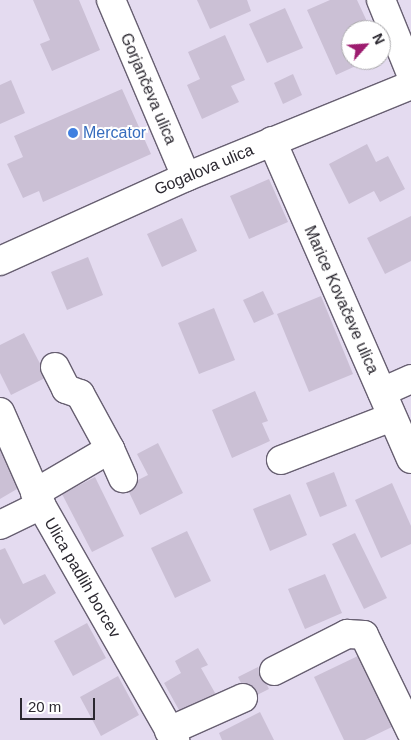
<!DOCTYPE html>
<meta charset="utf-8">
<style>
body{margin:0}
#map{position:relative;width:411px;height:740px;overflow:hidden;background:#e4dbf0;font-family:Helvetica,sans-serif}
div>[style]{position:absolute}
.building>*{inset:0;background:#cbc0d5}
.roads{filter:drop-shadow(1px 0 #675f71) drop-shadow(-1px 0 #675f71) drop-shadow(0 1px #675f71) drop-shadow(0 -1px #675f71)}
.minor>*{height:28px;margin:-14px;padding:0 14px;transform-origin:14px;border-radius:14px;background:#fff}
.dots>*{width:14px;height:14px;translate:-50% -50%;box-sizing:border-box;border:2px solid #fff;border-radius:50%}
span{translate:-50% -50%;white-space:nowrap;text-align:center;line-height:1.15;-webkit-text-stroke:4px #fff;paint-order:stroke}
.street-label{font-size:16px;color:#2b2830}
.shop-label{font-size:16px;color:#366cbe}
.left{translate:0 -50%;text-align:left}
.north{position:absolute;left:341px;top:20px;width:50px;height:50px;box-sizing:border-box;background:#fff;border:1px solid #aaa9ac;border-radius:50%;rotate:64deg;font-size:14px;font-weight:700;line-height:20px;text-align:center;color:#2b2830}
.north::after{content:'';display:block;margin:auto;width:18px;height:22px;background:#9d1c6f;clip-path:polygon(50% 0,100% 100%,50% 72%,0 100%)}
.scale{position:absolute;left:20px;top:698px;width:75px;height:22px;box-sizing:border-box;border:2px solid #2b2830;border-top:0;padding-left:6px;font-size:15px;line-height:18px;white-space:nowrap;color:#2b2830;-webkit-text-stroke:4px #fff;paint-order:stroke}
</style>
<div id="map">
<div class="building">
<div style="clip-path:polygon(33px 0,79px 0,100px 50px,52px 71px,40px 44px,50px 40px)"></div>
<div style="clip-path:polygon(197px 0,247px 0,251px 11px,210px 29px)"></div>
<div style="clip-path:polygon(330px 0,357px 0,371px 30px,351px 30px,351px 60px,369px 60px,336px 75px,307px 10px)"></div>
<div style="clip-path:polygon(285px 8px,303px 48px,267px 63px,249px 24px)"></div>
<div style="clip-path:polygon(225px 35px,245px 80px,231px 86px,239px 102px,202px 119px,187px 85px,200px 79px,188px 52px)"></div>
<div style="clip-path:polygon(293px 74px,302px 95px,283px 104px,274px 83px)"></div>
<div style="clip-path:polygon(11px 80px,25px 113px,0 124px,0 85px)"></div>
<div style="clip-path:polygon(122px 89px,151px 154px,43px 202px,39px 191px,23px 198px,7px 164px,23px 157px,14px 136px)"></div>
<div style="clip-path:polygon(367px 144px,376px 162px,388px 156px,405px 189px,380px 202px,374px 191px,349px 204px,329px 164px)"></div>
<div style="clip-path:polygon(269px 179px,288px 222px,249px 239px,230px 196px)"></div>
<div style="clip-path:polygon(411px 216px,411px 261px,385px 274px,367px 238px)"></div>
<div style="clip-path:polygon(182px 218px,197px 251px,162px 267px,147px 234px)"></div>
<div style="clip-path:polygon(88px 257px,103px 295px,67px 310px,51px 272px)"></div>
<div style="clip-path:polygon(263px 291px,274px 314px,254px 323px,243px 300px)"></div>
<div style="clip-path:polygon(321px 296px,353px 374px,309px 392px,277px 314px)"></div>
<div style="clip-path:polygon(214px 308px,235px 360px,199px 374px,178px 323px)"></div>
<div style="clip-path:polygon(24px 333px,47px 377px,11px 395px,0 373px,0 345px)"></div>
<div style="clip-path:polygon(255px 391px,268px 421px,262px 423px,270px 441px,232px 458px,212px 410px)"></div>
<div style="clip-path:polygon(158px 443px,183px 493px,140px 515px,126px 486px,148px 475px,137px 454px)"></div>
<div style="clip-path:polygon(0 448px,22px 486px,0 499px)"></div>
<div style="clip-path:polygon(334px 472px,347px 506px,320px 517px,306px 483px)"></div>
<div style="clip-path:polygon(95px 477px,124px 536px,92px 552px,62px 494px)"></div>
<div style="clip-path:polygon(392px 483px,411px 526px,411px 544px,381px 558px,355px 500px)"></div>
<div style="clip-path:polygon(290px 494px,307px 535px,270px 551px,253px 509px)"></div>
<div style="clip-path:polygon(187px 531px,211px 581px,175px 598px,151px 548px)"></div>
<div style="clip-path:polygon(355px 533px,387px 598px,364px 609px,332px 544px)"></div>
<div style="clip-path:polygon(5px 548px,23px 584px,45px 574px,56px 593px,4px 625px,0 618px,0 550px)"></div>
<div style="clip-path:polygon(325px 574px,342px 613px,305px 629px,288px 589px)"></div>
<div style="clip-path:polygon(87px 623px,106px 658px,73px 676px,54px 641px)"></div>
<div style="clip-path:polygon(198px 648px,208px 665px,201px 668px,219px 700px,184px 719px,164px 683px,181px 673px,175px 661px)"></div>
<div style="clip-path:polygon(360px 655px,394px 726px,365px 740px,344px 740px,314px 677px)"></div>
<div style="clip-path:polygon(258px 667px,269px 689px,249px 699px,238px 677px)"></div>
<div style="clip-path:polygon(118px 676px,139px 715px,101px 736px,80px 697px)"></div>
<div style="clip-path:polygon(260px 712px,274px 740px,222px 740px,219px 733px)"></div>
</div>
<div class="roads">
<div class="minor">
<div style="left:111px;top:0;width:192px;rotate:67deg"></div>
<div style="left:381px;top:0;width:80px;rotate:67.9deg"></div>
<div style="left:272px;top:141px;width:347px;rotate:66.4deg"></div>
<div style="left:0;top:261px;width:204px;rotate:-24.3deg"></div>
<div style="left:186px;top:177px;width:243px;rotate:-22.2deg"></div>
<div style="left:55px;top:367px;width:25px;rotate:63deg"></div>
<div style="left:66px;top:389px;width:15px;rotate:20deg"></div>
<div style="left:80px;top:394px;width:63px;rotate:61.4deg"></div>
<div style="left:382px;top:392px;width:32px;rotate:-24deg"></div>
<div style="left:0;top:412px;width:102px;rotate:66.2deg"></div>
<div style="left:41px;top:505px;width:271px;rotate:60.3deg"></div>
<div style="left:281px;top:460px;width:119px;rotate:-21.2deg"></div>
<div style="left:35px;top:493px;width:87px;rotate:-30.4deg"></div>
<div style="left:110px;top:449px;width:32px;rotate:66deg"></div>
<div style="left:0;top:525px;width:46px;rotate:-26deg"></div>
<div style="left:274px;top:671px;width:82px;rotate:-26.9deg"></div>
<div style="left:347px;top:634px;width:17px;rotate:3deg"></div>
<div style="left:364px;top:635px;width:108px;rotate:64.1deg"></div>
<div style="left:169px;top:731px;width:81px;rotate:-24deg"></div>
</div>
</div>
<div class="dots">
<div style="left:73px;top:133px;background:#3f7fe0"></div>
</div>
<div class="street-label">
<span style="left:148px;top:89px;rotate:67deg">Gorjančeva ulica</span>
<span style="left:204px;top:170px;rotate:-23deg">Gogalova ulica</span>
<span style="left:341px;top:300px;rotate:66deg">Marice Kovačeve ulica</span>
<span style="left:82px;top:578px;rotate:60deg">Ulica padlih borcev</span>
</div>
<div class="shop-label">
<span class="left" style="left:83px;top:133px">Mercator</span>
</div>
<div class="north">N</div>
<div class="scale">20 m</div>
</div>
